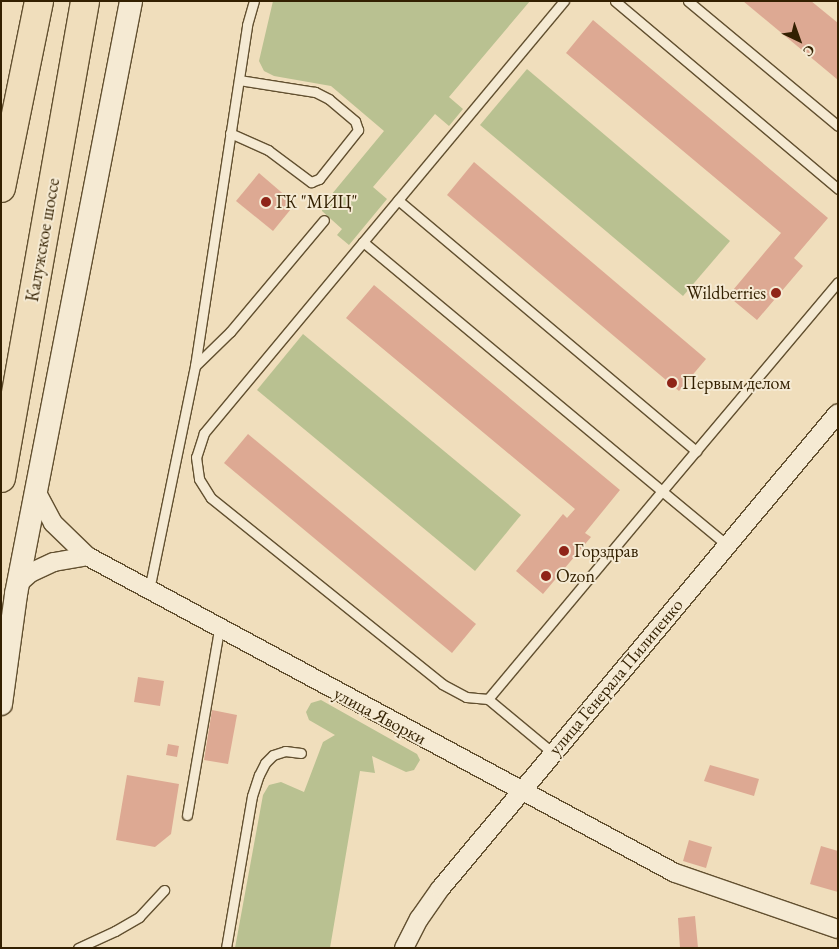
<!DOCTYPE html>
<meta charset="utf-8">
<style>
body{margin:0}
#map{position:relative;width:839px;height:949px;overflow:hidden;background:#f0debc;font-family:"EB Garamond",serif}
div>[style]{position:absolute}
.green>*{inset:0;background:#b9c191}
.building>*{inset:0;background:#dda993}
.roads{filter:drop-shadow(1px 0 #625030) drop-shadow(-1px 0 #625030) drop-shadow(0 1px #625030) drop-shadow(0 -1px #625030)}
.service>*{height:9px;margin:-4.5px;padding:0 4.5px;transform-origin:4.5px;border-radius:4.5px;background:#f5ead3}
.minor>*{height:18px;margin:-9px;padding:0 9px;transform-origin:9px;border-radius:9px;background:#f5ead3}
.tertiary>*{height:22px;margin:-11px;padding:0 11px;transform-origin:11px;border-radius:11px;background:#f5ead3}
.trunk>*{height:28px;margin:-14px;padding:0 14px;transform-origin:14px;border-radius:14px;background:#f0debc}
.dots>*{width:14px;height:14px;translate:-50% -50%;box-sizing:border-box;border:2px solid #f5ead3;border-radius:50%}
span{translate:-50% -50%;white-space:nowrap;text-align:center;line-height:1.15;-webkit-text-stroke:4px #f5ead3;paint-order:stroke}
.poi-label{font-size:18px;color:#332001}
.left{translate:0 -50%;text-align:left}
.right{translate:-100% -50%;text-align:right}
.street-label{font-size:18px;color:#332001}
.frame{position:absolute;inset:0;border:2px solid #332001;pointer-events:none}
.north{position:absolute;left:774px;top:15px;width:50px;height:50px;-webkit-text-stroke:4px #f5ead3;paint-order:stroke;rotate:138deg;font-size:14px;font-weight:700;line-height:20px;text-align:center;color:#332001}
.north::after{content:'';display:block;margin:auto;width:18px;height:22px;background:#332001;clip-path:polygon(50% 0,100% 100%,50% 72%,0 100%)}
</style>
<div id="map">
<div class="green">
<div style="clip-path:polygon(273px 1px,530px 1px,449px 97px,463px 109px,449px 126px,435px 114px,373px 187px,387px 199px,349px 245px,337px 235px,342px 229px,322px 211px,322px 206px,384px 131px,331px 86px,274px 76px,264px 71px,259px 61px)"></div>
<div style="clip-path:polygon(527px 69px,730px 241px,683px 296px,480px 125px)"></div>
<div style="clip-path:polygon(303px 334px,521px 515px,475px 571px,257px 390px)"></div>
<div style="clip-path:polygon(321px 700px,417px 754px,420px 760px,414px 770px,406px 772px,372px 756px,375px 773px,360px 771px,330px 948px,235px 948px,263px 795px,269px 785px,281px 782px,304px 792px,323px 742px,335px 735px,309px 720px,306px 712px,311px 703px)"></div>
</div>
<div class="building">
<div style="clip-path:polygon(743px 1px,811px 1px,838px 23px,838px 80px)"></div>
<div style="clip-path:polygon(593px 20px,828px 218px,794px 258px,803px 266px,757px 320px,728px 296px,781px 233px,566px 53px)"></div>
<div style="clip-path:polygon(474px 162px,706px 359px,679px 391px,447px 195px)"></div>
<div style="clip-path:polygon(259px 173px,295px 204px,273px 231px,236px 201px)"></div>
<div style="clip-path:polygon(374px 285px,620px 490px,585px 533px,591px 537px,543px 594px,516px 571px,563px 514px,567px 518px,575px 509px,346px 318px)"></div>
<div style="clip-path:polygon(248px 434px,476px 624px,452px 653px,224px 463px)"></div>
<div style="clip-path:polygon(138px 677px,164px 681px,160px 706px,134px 702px)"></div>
<div style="clip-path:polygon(212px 710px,237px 715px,228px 764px,204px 760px)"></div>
<div style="clip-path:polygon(168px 744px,179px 746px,177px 757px,166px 755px)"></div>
<div style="clip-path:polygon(710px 765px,759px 779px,754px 796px,704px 781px)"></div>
<div style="clip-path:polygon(127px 775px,179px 784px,171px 834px,155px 847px,116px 840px)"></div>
<div style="clip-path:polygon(689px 840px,712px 847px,706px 868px,683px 861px)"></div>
<div style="clip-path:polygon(821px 846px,838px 851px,838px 892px,810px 884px)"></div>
<div style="clip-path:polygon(695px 916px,698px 948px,680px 948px,678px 918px)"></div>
</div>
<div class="roads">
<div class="service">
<div style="left:615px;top:1px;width:292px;rotate:40.1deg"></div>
<div style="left:688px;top:1px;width:195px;rotate:39.8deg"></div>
<div style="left:230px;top:133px;width:42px;rotate:24.1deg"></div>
<div style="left:268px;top:150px;width:54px;rotate:36.7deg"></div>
<div style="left:311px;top:182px;width:9px;rotate:-21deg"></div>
<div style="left:319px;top:179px;width:63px;rotate:-51.5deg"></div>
<div style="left:358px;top:130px;width:9px;rotate:-108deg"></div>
<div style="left:355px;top:121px;width:34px;rotate:-140deg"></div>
<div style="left:329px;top:99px;width:16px;rotate:-153deg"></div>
<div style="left:315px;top:92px;width:77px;rotate:-171deg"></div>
<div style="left:398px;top:200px;width:390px;rotate:40.1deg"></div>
<div style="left:363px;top:242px;width:314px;rotate:-50.2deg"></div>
<div style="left:195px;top:366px;width:49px;rotate:-44.2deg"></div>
<div style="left:230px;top:332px;width:146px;rotate:-50deg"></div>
<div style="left:727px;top:545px;width:85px;rotate:-140.3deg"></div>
<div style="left:662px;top:491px;width:273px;rotate:-49.9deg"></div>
<div style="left:149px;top:590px;width:229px;rotate:-78.4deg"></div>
<div style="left:195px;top:366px;width:345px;rotate:-81.3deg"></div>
<div style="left:247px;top:25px;width:25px;rotate:-74deg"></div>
<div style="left:488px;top:699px;width:271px;rotate:-50.1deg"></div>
<div style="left:662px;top:491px;width:389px;rotate:-140.2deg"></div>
<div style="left:363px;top:242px;width:249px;rotate:129.8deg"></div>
<div style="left:204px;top:433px;width:25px;rotate:108deg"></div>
<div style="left:196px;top:457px;width:22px;rotate:82deg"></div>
<div style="left:199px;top:479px;width:22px;rotate:58deg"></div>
<div style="left:211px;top:498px;width:297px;rotate:38.8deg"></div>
<div style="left:442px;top:684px;width:27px;rotate:28deg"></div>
<div style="left:466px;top:697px;width:22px;rotate:5deg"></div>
<div style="left:488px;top:699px;width:85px;rotate:39.7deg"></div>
<div style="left:187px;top:815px;width:189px;rotate:-80.2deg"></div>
<div style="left:78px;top:948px;width:41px;rotate:-24.7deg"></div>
<div style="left:115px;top:931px;width:28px;rotate:-30deg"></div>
<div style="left:139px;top:917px;width:37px;rotate:-47deg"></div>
<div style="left:226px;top:948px;width:154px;rotate:-80.3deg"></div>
<div style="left:252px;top:796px;width:22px;rotate:-72deg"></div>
<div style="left:259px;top:775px;width:13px;rotate:-63deg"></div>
<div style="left:265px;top:763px;width:11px;rotate:-45deg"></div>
<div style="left:273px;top:755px;width:13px;rotate:-18deg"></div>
<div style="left:285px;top:751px;width:16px;rotate:7deg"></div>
</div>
<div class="minor">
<div style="left:36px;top:491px;width:36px;rotate:62deg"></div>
<div style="left:53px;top:523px;width:47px;rotate:44.1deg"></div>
<div style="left:19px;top:583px;width:15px;rotate:-42deg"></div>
<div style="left:30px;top:573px;width:26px;rotate:-25deg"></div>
<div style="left:54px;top:562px;width:34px;rotate:-10deg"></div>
<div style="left:87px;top:556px;width:668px;rotate:28.33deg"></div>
<div style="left:675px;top:873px;width:172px;rotate:19deg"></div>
<div style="left:404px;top:948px;width:33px;rotate:-63deg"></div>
<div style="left:419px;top:919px;width:37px;rotate:-55deg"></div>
<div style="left:440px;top:889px;width:620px;rotate:-50.1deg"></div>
</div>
<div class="tertiary">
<div style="left:1px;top:704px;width:111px;rotate:-82.2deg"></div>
<div style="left:16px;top:594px;width:604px;rotate:-79.02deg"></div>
</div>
<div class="trunk">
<div style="left:1px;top:188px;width:191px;rotate:-78.5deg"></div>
<div style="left:1px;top:478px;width:484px;rotate:-80deg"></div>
</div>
</div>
<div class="dots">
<div style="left:266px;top:202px;background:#8f2418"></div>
<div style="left:776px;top:293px;background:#8f2418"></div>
<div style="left:672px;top:383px;background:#8f2418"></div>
<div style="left:564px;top:551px;background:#8f2418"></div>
<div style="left:546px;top:576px;background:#8f2418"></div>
</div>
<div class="poi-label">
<span class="left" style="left:276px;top:202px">ГК "МИЦ"</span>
<span class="right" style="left:766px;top:293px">Wildberries</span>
<span class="left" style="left:682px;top:383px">Первым делом</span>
<span class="left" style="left:574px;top:551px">Горздрав</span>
<span class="left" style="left:556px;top:576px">Ozon</span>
</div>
<div class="street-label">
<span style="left:43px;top:240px;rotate:-80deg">Калужское шоссе</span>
<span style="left:616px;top:677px;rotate:-50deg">улица Генерала Пилипенко</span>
<span style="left:380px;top:716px;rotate:28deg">улица Яворки</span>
</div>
<div class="frame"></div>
<div class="north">С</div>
</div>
